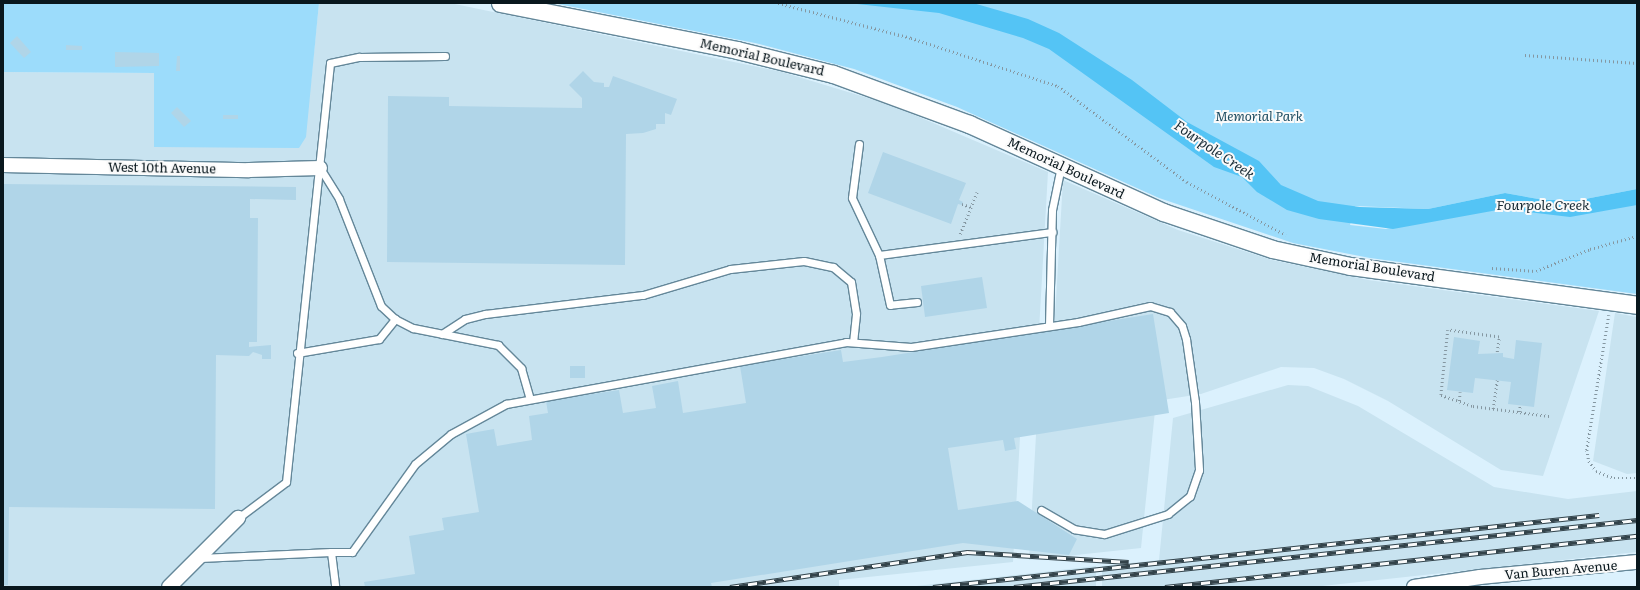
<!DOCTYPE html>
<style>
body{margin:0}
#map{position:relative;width:1640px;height:590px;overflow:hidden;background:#dbf1fd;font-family:Literata,serif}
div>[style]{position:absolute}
.built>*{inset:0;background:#c8e3f0}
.green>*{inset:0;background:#9cdcfb}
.water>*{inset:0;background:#54c4f5}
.building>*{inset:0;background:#b0d5e8}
.path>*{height:2.5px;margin-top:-1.25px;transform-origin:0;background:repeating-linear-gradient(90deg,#8597a1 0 1px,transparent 0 4px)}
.roads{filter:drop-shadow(1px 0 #648799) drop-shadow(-1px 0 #648799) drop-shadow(0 1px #648799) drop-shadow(0 -1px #648799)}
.service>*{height:7px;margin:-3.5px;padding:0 3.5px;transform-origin:3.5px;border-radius:3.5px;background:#fff}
.minor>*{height:14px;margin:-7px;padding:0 7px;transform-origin:7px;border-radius:7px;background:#fff}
.tertiary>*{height:17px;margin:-8.5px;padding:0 8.5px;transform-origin:8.5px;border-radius:8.5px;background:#fff}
.rail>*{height:4.5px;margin-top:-2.25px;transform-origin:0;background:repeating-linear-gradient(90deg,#fafafa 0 9px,#33434a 0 18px);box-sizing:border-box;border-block:1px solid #33434a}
span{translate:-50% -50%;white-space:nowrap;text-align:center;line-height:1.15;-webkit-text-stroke:4px #fafafa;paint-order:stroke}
.street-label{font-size:13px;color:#09171d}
.park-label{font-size:13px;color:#1e4d62;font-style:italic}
.water-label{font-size:14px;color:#192c36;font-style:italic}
.frame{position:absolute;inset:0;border:4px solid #09171d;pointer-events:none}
</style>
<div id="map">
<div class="built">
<div style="clip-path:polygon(319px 3px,450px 3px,782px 72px,891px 105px,1048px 172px,1035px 401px,1022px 401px,1013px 562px,839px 580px,839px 587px,3px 587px,3px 72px,154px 73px,311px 82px)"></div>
<div style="clip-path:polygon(1063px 180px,1178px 230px,1272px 260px,1368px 280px,1599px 311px,1543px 476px,1501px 470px,1388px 401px,1344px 379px,1314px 368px,1281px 367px,1201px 394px,1156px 401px,1141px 548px,1029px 560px,1037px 417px,1049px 418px)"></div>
<div style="clip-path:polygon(1615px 313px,1637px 317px,1637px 473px,1627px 474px,1593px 461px)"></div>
<div style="clip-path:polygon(1288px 385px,1308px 386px,1358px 406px,1494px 487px,1568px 499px,1637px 491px,1637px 552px,1313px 587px,1102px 587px,1102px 566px,1159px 560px,1173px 418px)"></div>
<div style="clip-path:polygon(1096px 566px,1096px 587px,907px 587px)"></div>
</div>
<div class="green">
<div style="clip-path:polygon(3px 3px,319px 3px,306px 137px,299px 148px,154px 147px,154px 73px,3px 72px)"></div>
<div style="clip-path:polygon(553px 3px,1637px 3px,1637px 189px,1580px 200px,1544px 200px,1505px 193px,1428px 209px,1355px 206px,1350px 225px,1386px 229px,1460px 213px,1637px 198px,1637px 294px,1370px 258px,1293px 243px,1159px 198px,957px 107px,854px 69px,755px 43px)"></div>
</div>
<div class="water">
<div style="clip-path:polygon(848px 3px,973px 3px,1028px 19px,1059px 33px,1132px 80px,1187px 122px,1259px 161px,1281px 185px,1318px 201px,1360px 207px,1428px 209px,1505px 193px,1544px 200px,1580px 200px,1637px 189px,1637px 205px,1570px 217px,1503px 209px,1393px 229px,1319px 219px,1287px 210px,1257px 192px,1242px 177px,1214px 167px,1049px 49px,1023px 38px,939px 13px)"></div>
</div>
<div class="building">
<div style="clip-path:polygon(17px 36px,31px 52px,24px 58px,10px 43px)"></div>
<div style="clip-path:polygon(66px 45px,82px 46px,82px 50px,66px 50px)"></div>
<div style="clip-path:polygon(115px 52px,159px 53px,159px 66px,115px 67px)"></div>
<div style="clip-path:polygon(177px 56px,180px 56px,180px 71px,176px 71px)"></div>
<div style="clip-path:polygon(583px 71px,594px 82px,604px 83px,604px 87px,609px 87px,613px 76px,677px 99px,671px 115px,665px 113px,665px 124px,656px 124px,656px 129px,643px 133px,626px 134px,625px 265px,387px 262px,388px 96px,449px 97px,449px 106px,582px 108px,582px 98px,569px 85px)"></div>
<div style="clip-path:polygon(177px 107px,191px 121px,184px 127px,171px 113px)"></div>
<div style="clip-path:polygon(223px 115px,238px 115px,238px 119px,223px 119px)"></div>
<div style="clip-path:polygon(883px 152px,966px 183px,959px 200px,963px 202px,962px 205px,958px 204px,951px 224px,868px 193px)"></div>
<div style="clip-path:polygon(3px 184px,296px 187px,296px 200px,250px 199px,250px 218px,258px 218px,257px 342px,249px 342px,249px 347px,271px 345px,271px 359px,262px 359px,262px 355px,253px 352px,249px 356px,216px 355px,215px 509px,9px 507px,8px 585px,3px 585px)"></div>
<div style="clip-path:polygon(982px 277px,987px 308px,925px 317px,921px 286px)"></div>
<div style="clip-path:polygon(1153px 314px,1169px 413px,1014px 438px,1016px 449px,1005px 451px,1003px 440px,948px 448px,958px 510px,1018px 501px,1077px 539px,1069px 555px,963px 543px,711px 583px,712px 587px,365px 587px,364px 582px,415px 574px,409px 536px,444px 530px,442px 518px,479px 512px,466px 434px,494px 429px,497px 446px,532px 440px,529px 416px,548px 413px,546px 401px,619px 390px,623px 413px,656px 408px,652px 386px,678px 381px,683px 413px,746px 403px,740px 366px,841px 350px,843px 362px,882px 357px)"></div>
<div style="clip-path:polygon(1454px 337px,1480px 341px,1478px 354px,1503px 353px,1503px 357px,1514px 359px,1516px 340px,1542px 343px,1534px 407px,1508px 404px,1511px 382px,1475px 378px,1473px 393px,1447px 390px)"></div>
<div style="clip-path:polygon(570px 366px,585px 366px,585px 378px,570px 378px)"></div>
</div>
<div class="path">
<div style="left:778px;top:3px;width:138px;rotate:14.7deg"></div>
<div style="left:911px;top:38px;width:155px;rotate:18.1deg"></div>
<div style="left:1058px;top:86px;width:161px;rotate:36.7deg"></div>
<div style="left:1187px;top:182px;width:112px;rotate:28.2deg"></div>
<div style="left:1525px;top:55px;width:112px;rotate:4.1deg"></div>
<div style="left:962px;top:204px;width:9px;rotate:18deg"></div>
<div style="left:960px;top:234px;width:45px;rotate:-68deg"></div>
<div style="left:1492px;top:268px;width:44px;rotate:3.9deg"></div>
<div style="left:1536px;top:271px;width:58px;rotate:-22.2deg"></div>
<div style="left:1590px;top:249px;width:49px;rotate:-15.5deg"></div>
<div style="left:1609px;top:315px;width:137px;rotate:99.3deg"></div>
<div style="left:1587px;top:450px;width:11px;rotate:80deg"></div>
<div style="left:1589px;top:461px;width:12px;rotate:55deg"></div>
<div style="left:1596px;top:471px;width:19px;rotate:21deg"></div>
<div style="left:1614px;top:478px;width:23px"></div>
<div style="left:1497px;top:352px;width:15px;rotate:-82deg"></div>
<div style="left:1499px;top:337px;width:51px;rotate:-172.2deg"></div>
<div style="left:1448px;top:330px;width:65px;rotate:96.1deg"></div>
<div style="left:1441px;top:395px;width:34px;rotate:19deg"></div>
<div style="left:1473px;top:406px;width:77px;rotate:7.5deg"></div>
<div style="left:1459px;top:401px;width:9px;rotate:-84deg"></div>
<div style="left:1493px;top:409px;width:29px;rotate:-82deg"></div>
<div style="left:1519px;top:412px;width:6px;rotate:-81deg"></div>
</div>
<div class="roads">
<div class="service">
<div style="left:859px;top:144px;width:54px;rotate:97.4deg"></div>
<div style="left:852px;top:198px;width:63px;rotate:64.7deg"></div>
<div style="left:320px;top:168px;width:36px;rotate:58deg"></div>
<div style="left:339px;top:199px;width:115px;rotate:68.6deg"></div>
<div style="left:381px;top:306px;width:19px;rotate:43deg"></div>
<div style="left:395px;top:319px;width:20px;rotate:27deg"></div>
<div style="left:413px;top:328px;width:87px;rotate:11.3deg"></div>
<div style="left:498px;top:345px;width:33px;rotate:45deg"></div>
<div style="left:521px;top:368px;width:32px;rotate:74deg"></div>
<div style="left:917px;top:302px;width:27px;rotate:174deg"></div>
<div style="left:890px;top:305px;width:51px;rotate:-102.4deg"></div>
<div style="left:879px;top:255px;width:175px;rotate:-7.6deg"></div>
<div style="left:1049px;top:325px;width:115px;rotate:-88.5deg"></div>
<div style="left:1052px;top:210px;width:45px;rotate:-78.4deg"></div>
<div style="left:442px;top:334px;width:27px;rotate:-33deg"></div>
<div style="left:465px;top:319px;width:21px;rotate:-14deg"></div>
<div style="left:485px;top:314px;width:159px;rotate:-6.9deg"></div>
<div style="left:643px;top:295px;width:91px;rotate:-16.6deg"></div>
<div style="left:730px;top:269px;width:74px;rotate:-6.2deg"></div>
<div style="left:804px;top:261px;width:30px;rotate:12deg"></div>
<div style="left:833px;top:267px;width:23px;rotate:40deg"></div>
<div style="left:851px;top:282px;width:32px;rotate:81deg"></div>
<div style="left:856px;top:314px;width:28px;rotate:96deg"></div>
<div style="left:297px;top:353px;width:83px;rotate:-9.7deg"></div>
<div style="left:379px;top:339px;width:26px;rotate:-51deg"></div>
<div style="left:238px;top:518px;width:60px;rotate:-36.9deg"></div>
<div style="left:286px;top:482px;width:421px;rotate:-84deg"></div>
<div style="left:330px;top:63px;width:30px;rotate:-12deg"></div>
<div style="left:359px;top:57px;width:86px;rotate:-0.7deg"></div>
<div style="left:331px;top:552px;width:21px"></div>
<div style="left:352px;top:552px;width:108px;rotate:-54.4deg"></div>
<div style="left:415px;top:464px;width:47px;rotate:-39.8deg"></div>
<div style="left:451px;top:434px;width:63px;rotate:-28.6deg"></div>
<div style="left:506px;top:404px;width:346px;rotate:-10.3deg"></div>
<div style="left:846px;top:342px;width:65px;rotate:4.4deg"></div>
<div style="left:911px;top:347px;width:169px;rotate:-8.5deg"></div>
<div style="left:1078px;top:322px;width:74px;rotate:-12.5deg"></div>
<div style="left:1150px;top:306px;width:21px;rotate:17deg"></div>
<div style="left:1170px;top:312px;width:18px;rotate:49deg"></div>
<div style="left:1182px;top:326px;width:14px;rotate:73deg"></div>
<div style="left:1186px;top:339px;width:64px;rotate:81.9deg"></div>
<div style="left:1195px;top:402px;width:68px;rotate:86.6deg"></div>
<div style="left:1199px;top:470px;width:28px;rotate:109deg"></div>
<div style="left:1190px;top:496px;width:28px;rotate:141deg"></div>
<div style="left:1168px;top:514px;width:67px;rotate:162.6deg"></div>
<div style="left:1104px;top:534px;width:30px;rotate:-171deg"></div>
<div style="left:1074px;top:529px;width:38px;rotate:-150deg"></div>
<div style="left:200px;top:558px;width:131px;rotate:-2.6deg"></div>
<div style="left:331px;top:552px;width:35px;rotate:83deg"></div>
</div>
<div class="minor">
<div style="left:3px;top:165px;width:246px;rotate:1.2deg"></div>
<div style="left:249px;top:170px;width:71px;rotate:-1.6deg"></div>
<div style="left:169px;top:587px;width:98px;rotate:-45deg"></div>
<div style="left:1414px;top:587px;width:67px;rotate:-8.6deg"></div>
<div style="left:1480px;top:577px;width:158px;rotate:-5.5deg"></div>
</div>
<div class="tertiary">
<div style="left:500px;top:3px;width:242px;rotate:11.2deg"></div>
<div style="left:737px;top:50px;width:99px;rotate:14deg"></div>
<div style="left:833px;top:74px;width:145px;rotate:20.2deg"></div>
<div style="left:969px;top:124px;width:213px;rotate:24.4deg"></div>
<div style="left:1163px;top:212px;width:115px;rotate:18.7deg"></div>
<div style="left:1272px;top:249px;width:80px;rotate:12.3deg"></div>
<div style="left:1350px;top:266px;width:290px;rotate:7.7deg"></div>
</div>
</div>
<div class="rail">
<div style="left:730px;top:587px;width:240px;rotate:-8.4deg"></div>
<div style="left:967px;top:552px;width:162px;rotate:3.5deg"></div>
<div style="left:933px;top:587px;width:670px;rotate:-6.17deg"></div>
<div style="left:1014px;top:587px;width:627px;rotate:-6.14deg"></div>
<div style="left:1165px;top:587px;width:475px;rotate:-6.2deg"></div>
</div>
<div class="street-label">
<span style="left:762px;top:57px;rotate:13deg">Memorial Boulevard</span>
<span style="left:162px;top:168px;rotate:1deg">West 10th Avenue</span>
<span style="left:1066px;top:168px;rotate:25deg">Memorial Boulevard</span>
<span style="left:1372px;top:267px;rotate:9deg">Memorial Boulevard</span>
<span style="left:1561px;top:570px;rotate:-5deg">Van Buren Avenue</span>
</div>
<div class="park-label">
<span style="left:1259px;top:116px">Memorial Park</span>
</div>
<div class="water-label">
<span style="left:1215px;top:149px;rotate:34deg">Fourpole Creek</span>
<span style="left:1543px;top:204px">Fourpole Creek</span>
</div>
<div class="frame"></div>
</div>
